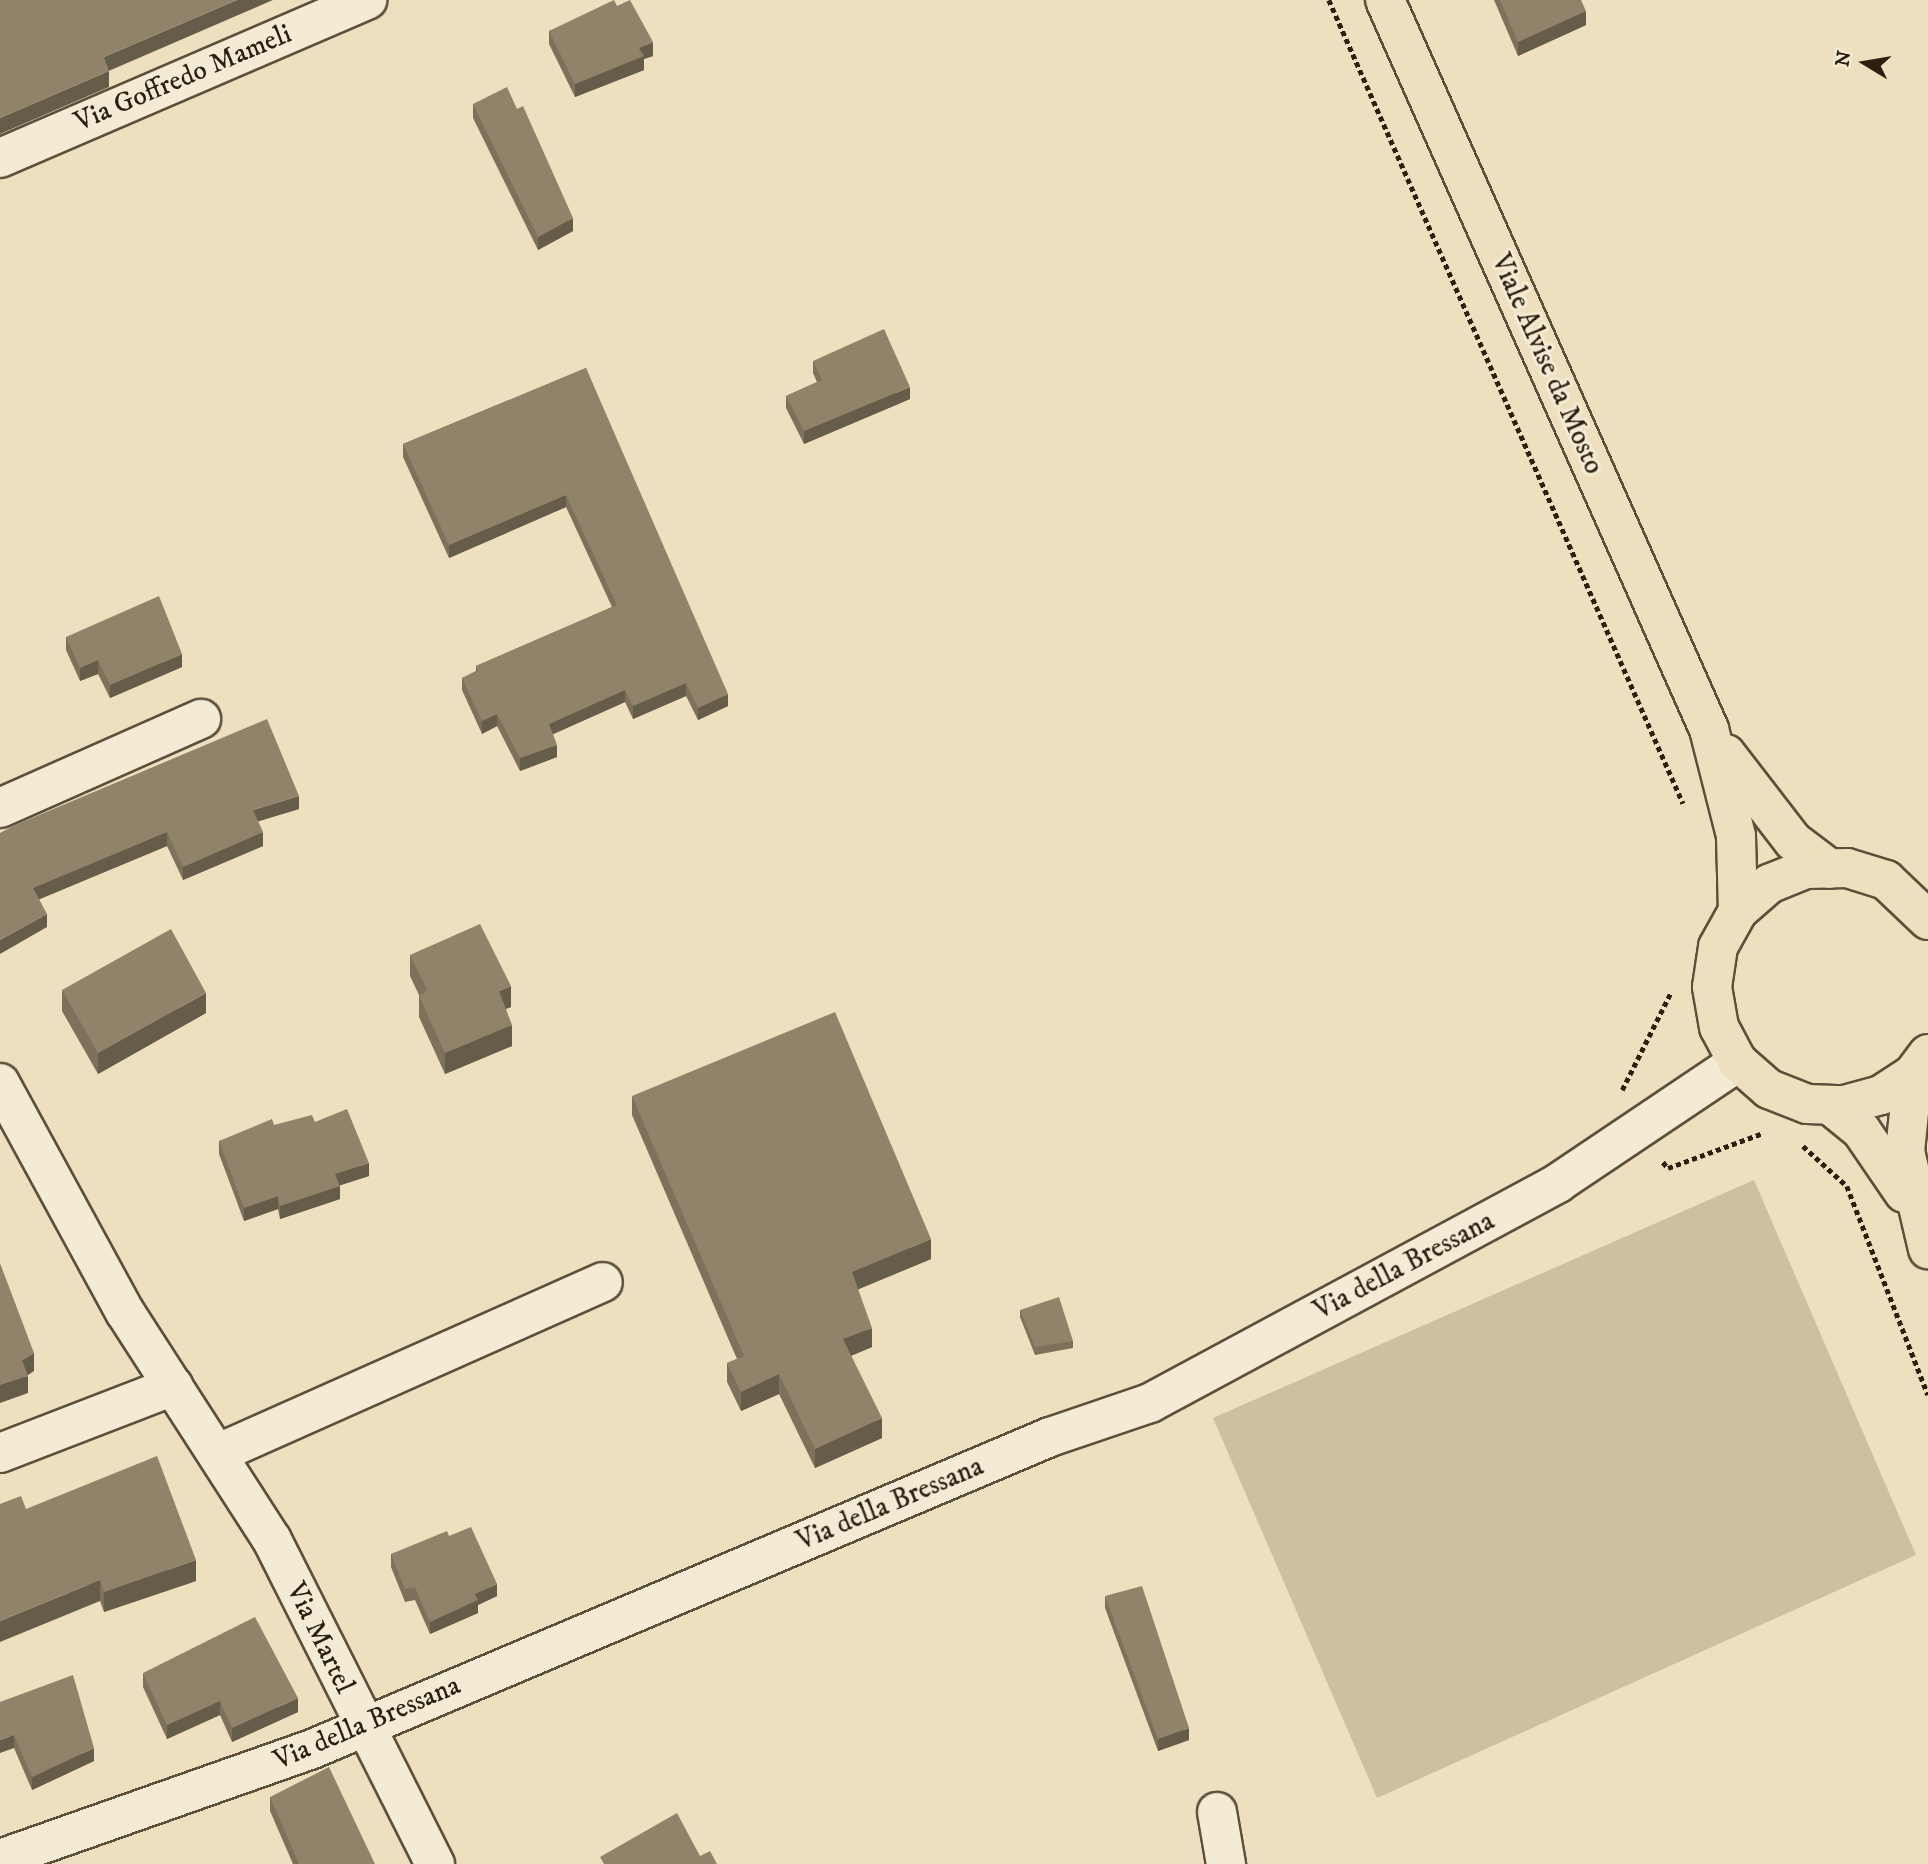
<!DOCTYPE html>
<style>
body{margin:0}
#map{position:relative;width:1928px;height:1864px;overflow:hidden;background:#eee0be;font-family:"IM FELL DW Pica",serif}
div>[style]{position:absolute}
.green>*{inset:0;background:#cdbfa0}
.path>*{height:4.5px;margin-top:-2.25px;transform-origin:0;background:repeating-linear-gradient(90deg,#2c1f10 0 5px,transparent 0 8.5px)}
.roads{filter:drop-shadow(2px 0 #5c4f3c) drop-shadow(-2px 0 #5c4f3c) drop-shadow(0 2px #5c4f3c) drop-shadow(0 -2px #5c4f3c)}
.minor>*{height:38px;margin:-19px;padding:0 19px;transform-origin:19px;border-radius:19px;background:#f4ebd5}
.major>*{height:38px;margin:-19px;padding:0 19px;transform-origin:19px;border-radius:19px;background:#eee0be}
.wall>*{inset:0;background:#7d715b}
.shaded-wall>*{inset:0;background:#665c4a}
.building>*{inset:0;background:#91836a}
span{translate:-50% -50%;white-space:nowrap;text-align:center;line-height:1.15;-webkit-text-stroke:6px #f4ebd5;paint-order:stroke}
.street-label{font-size:28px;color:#2c1f10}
.north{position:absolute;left:1830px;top:28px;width:70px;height:70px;-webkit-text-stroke:5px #f4ebd5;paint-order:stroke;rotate:281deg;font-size:19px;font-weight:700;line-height:28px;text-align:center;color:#2c1f10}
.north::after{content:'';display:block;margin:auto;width:24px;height:32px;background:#2c1f10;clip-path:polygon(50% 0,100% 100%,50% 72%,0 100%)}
</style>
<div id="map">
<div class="green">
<div style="clip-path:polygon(1754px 1180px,1916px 1555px,1377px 1798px,1213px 1418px)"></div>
</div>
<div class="path">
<div style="left:1329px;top:0;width:878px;rotate:66.21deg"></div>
<div style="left:1622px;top:1090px;width:110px;rotate:-63.4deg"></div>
<div style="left:1803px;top:1146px;width:59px;rotate:42.3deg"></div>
<div style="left:1847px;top:1186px;width:224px;rotate:68.8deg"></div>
<div style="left:1663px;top:1162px;width:8px;rotate:50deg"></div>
<div style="left:1668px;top:1168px;width:101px;rotate:-20.2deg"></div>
</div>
<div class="roads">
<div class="minor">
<div style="left:0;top:158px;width:400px;rotate:-23.3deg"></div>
<div style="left:0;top:808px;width:220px;rotate:-23.9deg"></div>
<div style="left:0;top:1083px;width:261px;rotate:61.4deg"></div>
<div style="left:125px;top:1312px;width:271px;rotate:57.2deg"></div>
<div style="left:272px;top:1540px;width:363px;rotate:63.3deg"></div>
<div style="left:0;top:1453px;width:186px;rotate:-21.1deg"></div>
<div style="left:219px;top:1453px;width:420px;rotate:-24deg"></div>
<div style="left:1217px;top:1812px;width:53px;rotate:80.2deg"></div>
<div style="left:0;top:1859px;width:329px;rotate:-19.4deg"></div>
<div style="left:310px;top:1750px;width:803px;rotate:-22.93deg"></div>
<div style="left:1050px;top:1437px;width:106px;rotate:-18.8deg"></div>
<div style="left:1150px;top:1403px;width:464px;rotate:-28.3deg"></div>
<div style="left:1558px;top:1183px;width:217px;rotate:-33.9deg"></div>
</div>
<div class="major">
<div style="left:1385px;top:0;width:798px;rotate:66.04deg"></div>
<div style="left:1709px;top:729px;width:110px;rotate:75.8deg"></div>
<div style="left:1736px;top:836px;width:75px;rotate:88.5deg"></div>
<div style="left:1726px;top:754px;width:110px;rotate:52.4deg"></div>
<div style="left:1793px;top:841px;width:46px;rotate:37.1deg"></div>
<div style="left:1928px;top:920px;width:58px;rotate:-136.4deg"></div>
<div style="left:1886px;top:880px;width:41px;rotate:-162.9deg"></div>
<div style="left:1847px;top:868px;width:41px;rotate:178.6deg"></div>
<div style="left:1806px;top:869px;width:40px;rotate:158deg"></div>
<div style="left:1769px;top:884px;width:41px;rotate:138.9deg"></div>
<div style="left:1738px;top:911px;width:41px;rotate:119.1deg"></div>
<div style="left:1718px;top:947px;width:40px;rotate:98.5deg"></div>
<div style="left:1712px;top:987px;width:41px;rotate:80.1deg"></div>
<div style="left:1719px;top:1027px;width:40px;rotate:62deg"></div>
<div style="left:1738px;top:1062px;width:41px;rotate:41.1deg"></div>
<div style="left:1769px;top:1089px;width:41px;rotate:21.5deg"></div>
<div style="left:1807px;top:1104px;width:37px;rotate:2deg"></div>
<div style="left:1844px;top:1105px;width:38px;rotate:-15deg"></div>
<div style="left:1881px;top:1095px;width:38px;rotate:-33deg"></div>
<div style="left:1913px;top:1074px;width:25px;rotate:-53deg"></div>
<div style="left:1913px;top:1074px;width:77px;rotate:95.9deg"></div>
<div style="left:1905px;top:1151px;width:101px;rotate:76.8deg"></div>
<div style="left:1830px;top:1105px;width:40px;rotate:39deg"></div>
<div style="left:1861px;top:1130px;width:76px;rotate:55.7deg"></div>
</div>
</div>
<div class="wall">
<div style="clip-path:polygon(1494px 0,1581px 0,1586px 25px,1518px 56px)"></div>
<div style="clip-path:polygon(617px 6px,653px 56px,644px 59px,644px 70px,575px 97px,549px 44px,549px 31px)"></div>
<div style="clip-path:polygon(473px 104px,517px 109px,573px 231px,538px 250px,473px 118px)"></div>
<div style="clip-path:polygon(813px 361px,910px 399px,804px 444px,786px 408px,786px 396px,817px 382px,813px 373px)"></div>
<div style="clip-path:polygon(586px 368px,728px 706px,698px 720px,686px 696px,633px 719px,625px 702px,553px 734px,557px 757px,520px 771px,497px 726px,482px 734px,462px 690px,462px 678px,476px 671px,476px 666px,612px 607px,566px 507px,449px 558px,403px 457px,403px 444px)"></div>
<div style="clip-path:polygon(66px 637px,182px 667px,110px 698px,98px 674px,80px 681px,66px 650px)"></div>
<div style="clip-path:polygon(299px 809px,258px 821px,263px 846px,183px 880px,167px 846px,39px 899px,47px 927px,0 833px)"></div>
<div style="clip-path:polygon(410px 955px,511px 1007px,506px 1009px,512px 1046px,445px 1074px,419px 1017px,419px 995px,410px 976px)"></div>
<div style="clip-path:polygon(62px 990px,206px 1013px,98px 1074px,62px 1011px)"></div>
<div style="clip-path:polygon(632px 1096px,931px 1259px,858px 1289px,872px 1347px,851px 1356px,882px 1438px,815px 1468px,779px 1394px,741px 1411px,727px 1382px,727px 1363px,737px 1359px,632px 1115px)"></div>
<div style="clip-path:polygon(315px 1122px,369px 1176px,340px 1185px,340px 1199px,280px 1219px,278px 1209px,244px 1221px,219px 1154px,219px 1141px,274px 1125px)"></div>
<div style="clip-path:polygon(1020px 1310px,1073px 1341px,1073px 1348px,1035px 1355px,1020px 1317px)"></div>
<div style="clip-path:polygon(26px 1509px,196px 1581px,104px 1612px,100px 1601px)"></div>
<div style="clip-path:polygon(449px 1536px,497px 1596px,478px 1605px,478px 1613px,430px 1634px,415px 1600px,405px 1602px,391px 1567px,391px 1554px)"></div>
<div style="clip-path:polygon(1105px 1596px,1189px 1740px,1158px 1751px,1105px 1608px)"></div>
<div style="clip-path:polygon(143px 1673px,298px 1712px,232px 1742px,220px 1715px,167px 1739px,143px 1687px)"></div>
<div style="clip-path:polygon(0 1702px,94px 1761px,32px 1790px,14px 1748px)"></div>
<div style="clip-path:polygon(270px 1797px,375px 1864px,293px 1864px,270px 1811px)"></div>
</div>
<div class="shaded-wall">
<div style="clip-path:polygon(237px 0,273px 0,104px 73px,104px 57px)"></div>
<div style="clip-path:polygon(1586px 11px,1586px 25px,1518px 56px,1518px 42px)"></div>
<div style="clip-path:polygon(653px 42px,653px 56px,644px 59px,644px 70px,575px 97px,575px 84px,639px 48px)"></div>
<div style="clip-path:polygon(109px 71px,109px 87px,0 134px,0 118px)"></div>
<div style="clip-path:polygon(573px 218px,573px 231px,538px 250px,538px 237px)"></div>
<div style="clip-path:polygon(910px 387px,910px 399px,804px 444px,804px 431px)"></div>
<div style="clip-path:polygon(566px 495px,566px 507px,449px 558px,449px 545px)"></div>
<div style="clip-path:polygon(182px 654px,182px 667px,110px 698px,110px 685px)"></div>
<div style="clip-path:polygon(98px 660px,98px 674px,80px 681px,80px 668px)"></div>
<div style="clip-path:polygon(686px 683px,686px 696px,633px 719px,633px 706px)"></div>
<div style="clip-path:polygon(625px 690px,625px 702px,549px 736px,549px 724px)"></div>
<div style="clip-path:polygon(728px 694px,728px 706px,698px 720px,698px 708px)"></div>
<div style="clip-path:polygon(497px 714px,497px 726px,482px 734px,482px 721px)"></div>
<div style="clip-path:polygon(557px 745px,557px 757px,520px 771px,520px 758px)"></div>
<div style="clip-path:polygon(299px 796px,299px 809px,253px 823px,253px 810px)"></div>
<div style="clip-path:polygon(167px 832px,167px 846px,33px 902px,33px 888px)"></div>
<div style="clip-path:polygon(263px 832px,263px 846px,183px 880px,183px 867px)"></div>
<div style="clip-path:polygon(47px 914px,47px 927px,0 954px,0 940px)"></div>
<div style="clip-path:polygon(511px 986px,511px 1007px,499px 1011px,499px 991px)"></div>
<div style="clip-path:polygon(206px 993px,206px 1013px,98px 1074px,98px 1053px)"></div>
<div style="clip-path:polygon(512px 1025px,512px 1046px,445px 1074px,445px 1053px)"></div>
<div style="clip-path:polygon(369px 1163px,369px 1176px,335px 1187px,335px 1174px)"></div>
<div style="clip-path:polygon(340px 1186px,340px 1199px,280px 1219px,280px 1206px)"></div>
<div style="clip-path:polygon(278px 1196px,278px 1209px,244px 1221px,244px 1208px)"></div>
<div style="clip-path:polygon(931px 1239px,931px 1259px,852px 1292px,852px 1272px)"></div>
<div style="clip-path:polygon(872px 1328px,872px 1347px,843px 1359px,843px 1339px)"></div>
<div style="clip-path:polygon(34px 1353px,34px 1371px,25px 1377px,28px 1376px,28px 1393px,0 1403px,0 1385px,22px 1360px)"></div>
<div style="clip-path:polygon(779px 1374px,779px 1394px,741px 1411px,741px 1392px)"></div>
<div style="clip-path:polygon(882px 1418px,882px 1438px,815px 1468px,815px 1449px)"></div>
<div style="clip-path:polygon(196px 1560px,196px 1581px,104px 1612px,104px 1592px)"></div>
<div style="clip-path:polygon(100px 1580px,100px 1601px,0 1642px,0 1621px)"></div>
<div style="clip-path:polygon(497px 1584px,497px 1596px,478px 1605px,478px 1613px,430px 1634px,430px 1622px,475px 1594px)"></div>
<div style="clip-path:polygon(298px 1698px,298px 1712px,232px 1742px,232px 1728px)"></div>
<div style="clip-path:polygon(220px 1701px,220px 1715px,167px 1739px,167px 1725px)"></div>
<div style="clip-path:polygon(1189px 1728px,1189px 1740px,1158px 1751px,1158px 1739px)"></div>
<div style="clip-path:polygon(14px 1735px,14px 1748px,0 1753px,0 1740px)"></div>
<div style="clip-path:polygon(94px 1748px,94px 1761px,32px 1790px,32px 1777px)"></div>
</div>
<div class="building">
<div style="clip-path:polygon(0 0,237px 0,104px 57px,109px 71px,0 118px)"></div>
<div style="clip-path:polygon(614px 0,617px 6px,630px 0,653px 42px,639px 48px,644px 56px,575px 84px,549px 31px)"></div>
<div style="clip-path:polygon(1500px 0,1581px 0,1586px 11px,1518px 42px)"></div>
<div style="clip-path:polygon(507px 87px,517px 109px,523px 106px,573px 218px,538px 237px,473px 104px)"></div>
<div style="clip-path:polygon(884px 329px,910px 387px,804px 431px,786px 396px,822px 380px,813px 361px)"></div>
<div style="clip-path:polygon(586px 368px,728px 694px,698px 708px,686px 683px,633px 706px,625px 690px,549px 724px,557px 745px,520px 758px,497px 714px,482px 721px,462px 678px,478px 671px,476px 666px,617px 605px,566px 495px,449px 545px,403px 444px)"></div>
<div style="clip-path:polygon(159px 596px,182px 654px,110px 685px,98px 660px,80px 668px,66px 637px)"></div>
<div style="clip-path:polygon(267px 719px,299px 796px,253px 810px,263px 832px,183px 867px,167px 832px,33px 888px,47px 914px,0 940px,0 833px,13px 826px)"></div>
<div style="clip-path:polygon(480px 924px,511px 986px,499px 991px,512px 1025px,445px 1053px,419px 996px,427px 990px,410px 955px)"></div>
<div style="clip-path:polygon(171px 929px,206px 993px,98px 1053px,62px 990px)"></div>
<div style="clip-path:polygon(835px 1012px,931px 1239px,852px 1272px,872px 1328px,843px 1339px,882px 1418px,815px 1449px,779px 1374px,741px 1392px,727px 1363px,744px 1356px,632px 1096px)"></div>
<div style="clip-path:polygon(347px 1109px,369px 1163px,335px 1174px,340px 1186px,280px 1206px,278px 1196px,244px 1208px,219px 1141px,272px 1119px,274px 1125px,312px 1115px,315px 1122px)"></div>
<div style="clip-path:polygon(0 1263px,34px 1353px,22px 1360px,28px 1376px,0 1385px)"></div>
<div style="clip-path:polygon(1059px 1297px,1073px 1341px,1035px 1347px,1020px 1310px)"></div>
<div style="clip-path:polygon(157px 1456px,196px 1560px,104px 1592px,100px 1580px,0 1621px,0 1504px,21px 1496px,26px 1509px)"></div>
<div style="clip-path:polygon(471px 1527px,497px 1584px,475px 1594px,478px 1600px,430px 1622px,415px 1587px,405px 1589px,391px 1554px,447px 1531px,449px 1536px)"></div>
<div style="clip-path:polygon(1142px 1586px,1189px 1728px,1158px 1739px,1105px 1596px)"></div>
<div style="clip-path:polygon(255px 1617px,298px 1698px,232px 1728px,220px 1701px,167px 1725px,143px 1673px)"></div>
<div style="clip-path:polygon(73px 1675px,94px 1748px,32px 1777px,14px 1735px,0 1740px,0 1702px)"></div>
<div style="clip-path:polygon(329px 1767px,375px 1864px,299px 1864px,270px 1797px)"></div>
<div style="clip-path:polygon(677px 1813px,700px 1856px,710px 1851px,717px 1864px,604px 1864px,600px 1857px)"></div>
</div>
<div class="street-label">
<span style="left:183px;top:78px;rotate:-23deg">Via Goffredo Mameli</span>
<span style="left:1547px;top:364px;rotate:66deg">Viale Alvise da Mosto</span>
<span style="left:1404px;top:1266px;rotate:-28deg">Via della Bressana</span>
<span style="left:890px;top:1504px;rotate:-23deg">Via della Bressana</span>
<span style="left:320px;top:1638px;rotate:64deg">Via Martel</span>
<span style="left:367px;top:1723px;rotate:-23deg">Via della Bressana</span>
</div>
<div class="north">N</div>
</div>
